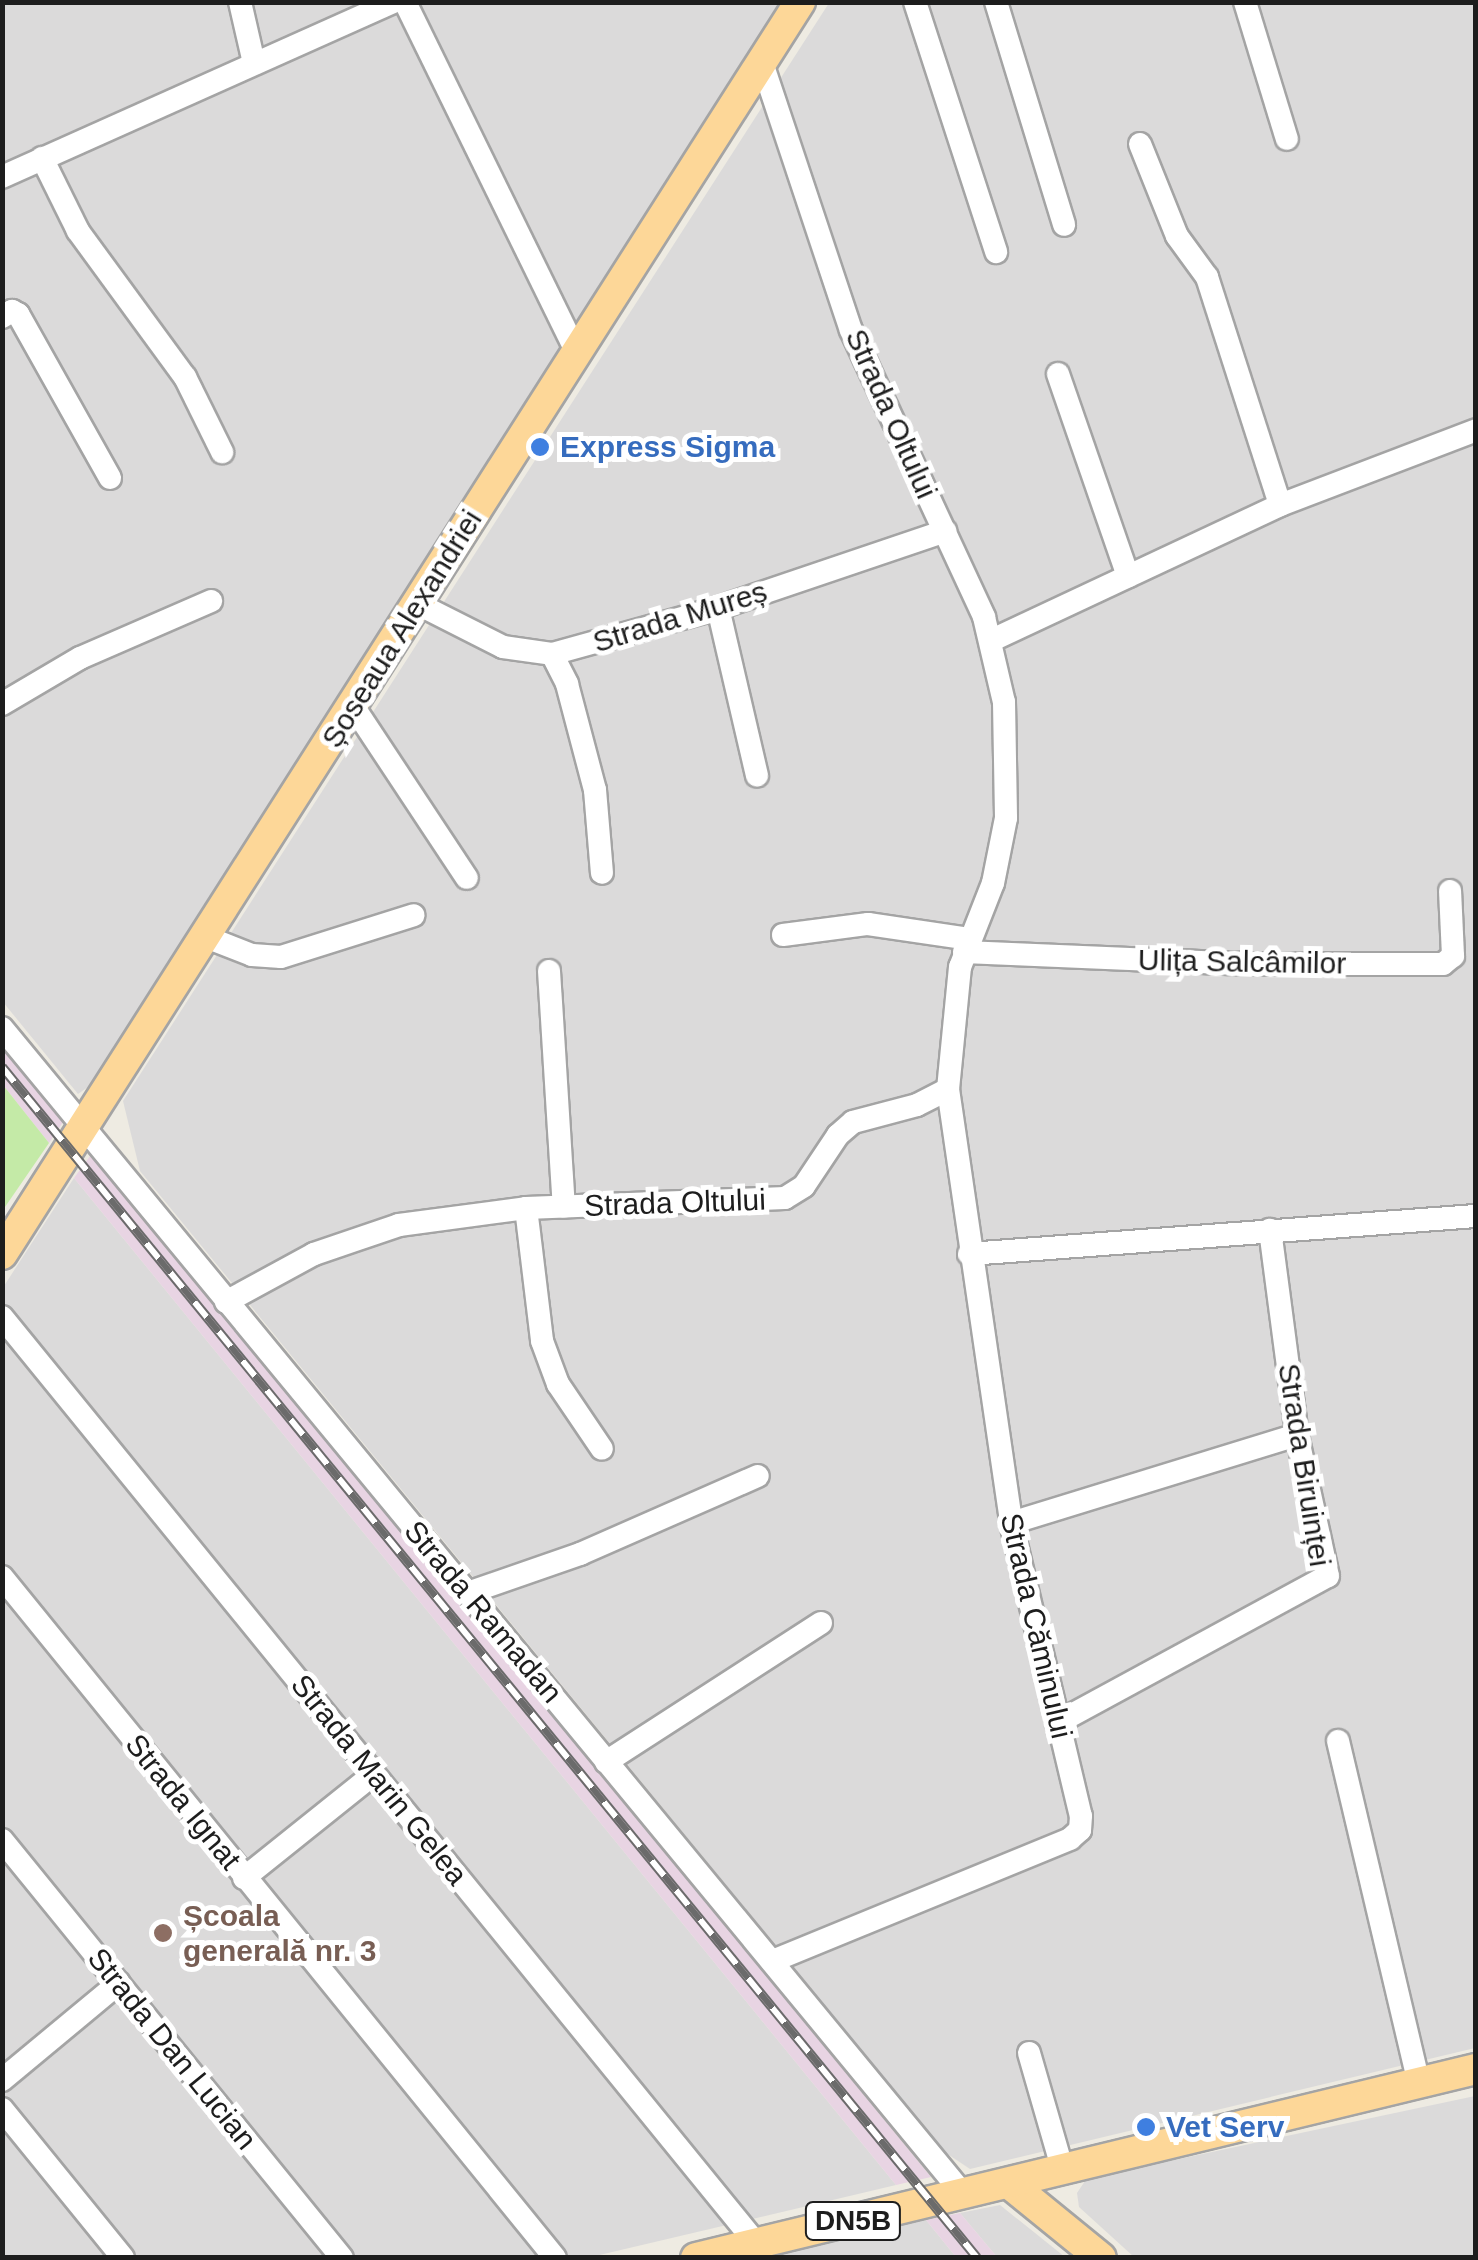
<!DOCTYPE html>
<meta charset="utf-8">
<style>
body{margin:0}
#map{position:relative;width:1478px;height:2260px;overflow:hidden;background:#eeebe2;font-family:Helvetica,sans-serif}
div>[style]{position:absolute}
.residential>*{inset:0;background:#dbdada}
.industrial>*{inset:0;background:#e8d4e3}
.grass>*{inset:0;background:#c4eaa7}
.roads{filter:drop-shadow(2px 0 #a4a4a4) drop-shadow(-2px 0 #a4a4a4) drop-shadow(0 2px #a4a4a4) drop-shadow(0 -2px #a4a4a4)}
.minor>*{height:22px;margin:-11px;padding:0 11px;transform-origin:11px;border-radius:11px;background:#fff}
.major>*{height:30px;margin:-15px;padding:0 15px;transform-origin:15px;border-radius:15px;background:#fdd798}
.rail>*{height:10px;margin-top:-5px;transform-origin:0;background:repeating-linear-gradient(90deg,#fff 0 19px,#6b6b6b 0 38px);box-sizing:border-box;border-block:2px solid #6b6b6b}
.dots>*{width:28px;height:28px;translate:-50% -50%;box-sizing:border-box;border:5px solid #fff;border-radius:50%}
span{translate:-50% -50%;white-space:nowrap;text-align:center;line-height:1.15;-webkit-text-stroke:10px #fff;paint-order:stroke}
.shield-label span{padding:2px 8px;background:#fff;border:2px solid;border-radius:8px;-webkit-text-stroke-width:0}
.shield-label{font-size:28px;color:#1d1d1d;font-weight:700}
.street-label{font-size:30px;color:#1d1d1d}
.shop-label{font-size:30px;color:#366cbe;font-weight:700}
.left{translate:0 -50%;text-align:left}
.education-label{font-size:30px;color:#785e54;font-weight:700}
.frame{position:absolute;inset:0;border:5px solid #1d1d1d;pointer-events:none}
</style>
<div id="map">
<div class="residential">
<div style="clip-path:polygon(2px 3px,788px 3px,98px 1080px,78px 1094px,3px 1002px)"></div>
<div style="clip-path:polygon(829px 3px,1475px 3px,1475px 2048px,970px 2169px,946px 2153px,140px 1171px,123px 1101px)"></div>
<div style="clip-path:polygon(74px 1178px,896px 2185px,591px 2257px,3px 2257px,2px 1289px)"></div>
<div style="clip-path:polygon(1475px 2096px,1475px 2257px,1134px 2257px,1079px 2207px,1077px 2193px,1085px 2181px,1099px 2176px)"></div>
<div style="clip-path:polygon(1000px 2205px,1065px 2257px,997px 2257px,960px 2213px)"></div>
<div style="clip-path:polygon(926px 2220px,956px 2257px,769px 2257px)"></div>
</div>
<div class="industrial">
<div style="clip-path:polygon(2px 1048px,63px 1122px,49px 1143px,3px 1085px)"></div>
<div style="clip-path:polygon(93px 1152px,931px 2177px,896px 2185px,74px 1178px)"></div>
<div style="clip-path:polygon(960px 2213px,997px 2257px,956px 2257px,926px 2220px)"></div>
</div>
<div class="grass">
<div style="clip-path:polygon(3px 1085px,49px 1143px,5px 1207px,2px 1204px)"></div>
</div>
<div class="roads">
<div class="minor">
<div style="left:240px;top:2px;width:63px;rotate:77.1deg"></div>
<div style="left:405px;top:2px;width:391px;rotate:63.9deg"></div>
<div style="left:915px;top:2px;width:263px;rotate:72deg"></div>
<div style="left:996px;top:2px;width:233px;rotate:73deg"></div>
<div style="left:1245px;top:2px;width:143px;rotate:73deg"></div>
<div style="left:762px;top:63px;width:281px;rotate:71.6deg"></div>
<div style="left:851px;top:330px;width:316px;rotate:65.1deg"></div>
<div style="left:984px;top:617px;width:87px;rotate:76.8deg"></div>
<div style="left:1004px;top:702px;width:116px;rotate:89deg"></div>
<div style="left:1006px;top:818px;width:66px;rotate:101.3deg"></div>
<div style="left:993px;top:883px;width:90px;rotate:111.4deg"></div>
<div style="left:960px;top:967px;width:123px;rotate:95.6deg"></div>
<div style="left:948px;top:1089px;width:439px;rotate:81.7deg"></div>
<div style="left:1011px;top:1523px;width:301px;rotate:76.6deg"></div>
<div style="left:1081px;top:1816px;width:14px;rotate:94deg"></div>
<div style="left:1080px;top:1830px;width:13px;rotate:138deg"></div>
<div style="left:1070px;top:1839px;width:322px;rotate:157.7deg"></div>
<div style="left:1140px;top:144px;width:99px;rotate:68.1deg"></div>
<div style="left:1177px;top:236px;width:51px;rotate:53.8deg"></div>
<div style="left:1207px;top:277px;width:239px;rotate:72.2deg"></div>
<div style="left:42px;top:158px;width:81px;rotate:63.7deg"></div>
<div style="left:78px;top:231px;width:181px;rotate:53.8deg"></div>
<div style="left:185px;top:377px;width:84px;rotate:63.7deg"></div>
<div style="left:2px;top:177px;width:428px;rotate:-24.1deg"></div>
<div style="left:2px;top:317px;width:12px;rotate:-31deg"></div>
<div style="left:12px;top:311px;width:7px;rotate:27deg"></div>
<div style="left:18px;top:314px;width:188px;rotate:60.7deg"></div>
<div style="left:1058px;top:374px;width:214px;rotate:70.9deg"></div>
<div style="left:418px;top:604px;width:95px;rotate:26.8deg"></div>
<div style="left:503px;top:647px;width:49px;rotate:8.1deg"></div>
<div style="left:552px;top:654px;width:172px;rotate:-15.5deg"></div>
<div style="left:718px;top:608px;width:240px;rotate:-18.7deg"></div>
<div style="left:718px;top:608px;width:172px;rotate:76.9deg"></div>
<div style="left:992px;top:640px;width:318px;rotate:-25.1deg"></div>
<div style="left:1280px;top:505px;width:210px;rotate:-20.9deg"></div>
<div style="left:552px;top:654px;width:34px;rotate:63deg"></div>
<div style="left:567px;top:684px;width:110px;rotate:75.2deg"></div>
<div style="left:595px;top:790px;width:83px;rotate:85.2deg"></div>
<div style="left:2px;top:704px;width:91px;rotate:-30.5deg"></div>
<div style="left:80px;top:658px;width:143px;rotate:-23.5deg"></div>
<div style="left:353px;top:706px;width:206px;rotate:56.5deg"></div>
<div style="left:783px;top:935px;width:86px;rotate:-7.4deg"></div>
<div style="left:868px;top:924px;width:102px;rotate:8.4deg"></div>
<div style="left:206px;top:937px;width:49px;rotate:21.4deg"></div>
<div style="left:252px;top:955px;width:29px;rotate:4deg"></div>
<div style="left:281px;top:957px;width:139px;rotate:-17.5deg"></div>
<div style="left:964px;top:952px;width:284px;rotate:2.4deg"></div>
<div style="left:1248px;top:964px;width:195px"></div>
<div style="left:1443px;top:964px;width:13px;rotate:-39deg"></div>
<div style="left:1453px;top:956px;width:65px;rotate:-92.6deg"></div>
<div style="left:549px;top:971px;width:236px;rotate:86.4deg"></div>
<div style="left:2px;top:1028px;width:1512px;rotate:50.5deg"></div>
<div style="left:526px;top:1208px;width:134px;rotate:83.1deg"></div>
<div style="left:542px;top:1341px;width:46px;rotate:69.6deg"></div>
<div style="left:558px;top:1384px;width:78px;rotate:55.9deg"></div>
<div style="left:969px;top:1254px;width:508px;rotate:-4.29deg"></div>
<div style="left:226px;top:1302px;width:100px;rotate:-28.6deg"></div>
<div style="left:314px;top:1254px;width:90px;rotate:-18.8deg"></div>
<div style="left:399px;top:1225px;width:128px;rotate:-7.6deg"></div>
<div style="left:526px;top:1208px;width:259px;rotate:-2.2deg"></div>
<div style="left:785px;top:1198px;width:22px;rotate:-32deg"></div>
<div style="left:804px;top:1186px;width:61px;rotate:-56.3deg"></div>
<div style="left:838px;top:1135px;width:20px;rotate:-41deg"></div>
<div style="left:853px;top:1122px;width:66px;rotate:-14.9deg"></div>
<div style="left:917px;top:1105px;width:35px;rotate:-27deg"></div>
<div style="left:2px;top:1317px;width:1194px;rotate:50.85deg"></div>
<div style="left:1011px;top:1523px;width:299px;rotate:-17.1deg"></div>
<div style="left:2px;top:1577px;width:877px;rotate:50.92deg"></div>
<div style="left:468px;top:1593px;width:119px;rotate:-19.2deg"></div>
<div style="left:580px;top:1554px;width:194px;rotate:-23.7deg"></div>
<div style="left:1057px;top:1723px;width:308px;rotate:-28.5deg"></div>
<div style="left:1328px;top:1576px;width:144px;rotate:-102.4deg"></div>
<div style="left:1297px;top:1435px;width:207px;rotate:-97.5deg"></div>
<div style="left:1338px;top:1741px;width:352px;rotate:76.7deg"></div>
<div style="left:606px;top:1762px;width:256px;rotate:-32.9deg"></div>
<div style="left:2px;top:1840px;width:539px;rotate:50.88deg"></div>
<div style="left:244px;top:1878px;width:166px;rotate:-38.7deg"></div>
<div style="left:1029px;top:2053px;width:123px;rotate:73.9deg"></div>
<div style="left:2px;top:2080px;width:152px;rotate:-39.7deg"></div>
<div style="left:2px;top:2109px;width:192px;rotate:50.9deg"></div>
</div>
<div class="major">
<div style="left:2px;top:1254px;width:1485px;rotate:-57.49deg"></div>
<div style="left:1010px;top:2184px;width:117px;rotate:39.1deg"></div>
<div style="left:696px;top:2258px;width:803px;rotate:-13.62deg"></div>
</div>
</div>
<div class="rail">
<div style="left:2px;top:1067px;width:1539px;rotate:50.69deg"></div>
</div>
<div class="dots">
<div style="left:540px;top:447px;background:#3f7fe0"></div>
<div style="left:163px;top:1933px;background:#8d6e63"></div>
<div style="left:1146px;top:2127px;background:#3f7fe0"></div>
</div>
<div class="shield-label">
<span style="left:853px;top:2221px">DN5B</span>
</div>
<div class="street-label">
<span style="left:891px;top:414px;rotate:66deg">Strada Oltului</span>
<span style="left:680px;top:617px;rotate:-17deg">Strada Mureș</span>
<span style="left:402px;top:629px;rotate:-58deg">Șoseaua Alexandriei</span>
<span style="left:1242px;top:962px;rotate:1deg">Ulița Salcâmilor</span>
<span style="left:675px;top:1203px;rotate:-2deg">Strada Oltului</span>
<span style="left:1304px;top:1465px;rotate:81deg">Strada Biruinței</span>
<span style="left:483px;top:1612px;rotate:50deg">Strada Ramadan</span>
<span style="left:1036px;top:1626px;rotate:77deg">Strada Căminului</span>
<span style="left:379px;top:1780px;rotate:51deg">Strada Marin Gelea</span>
<span style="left:183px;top:1802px;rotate:51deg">Strada Ignat</span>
<span style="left:172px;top:2049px;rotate:51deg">Strada Dan Lucian</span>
</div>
<div class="shop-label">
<span class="left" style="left:560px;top:447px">Express Sigma</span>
<span class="left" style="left:1166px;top:2127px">Vet Serv</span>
</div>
<div class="education-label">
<span class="left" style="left:183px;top:1933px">Școala<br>generală nr. 3</span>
</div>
<div class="frame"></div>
</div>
